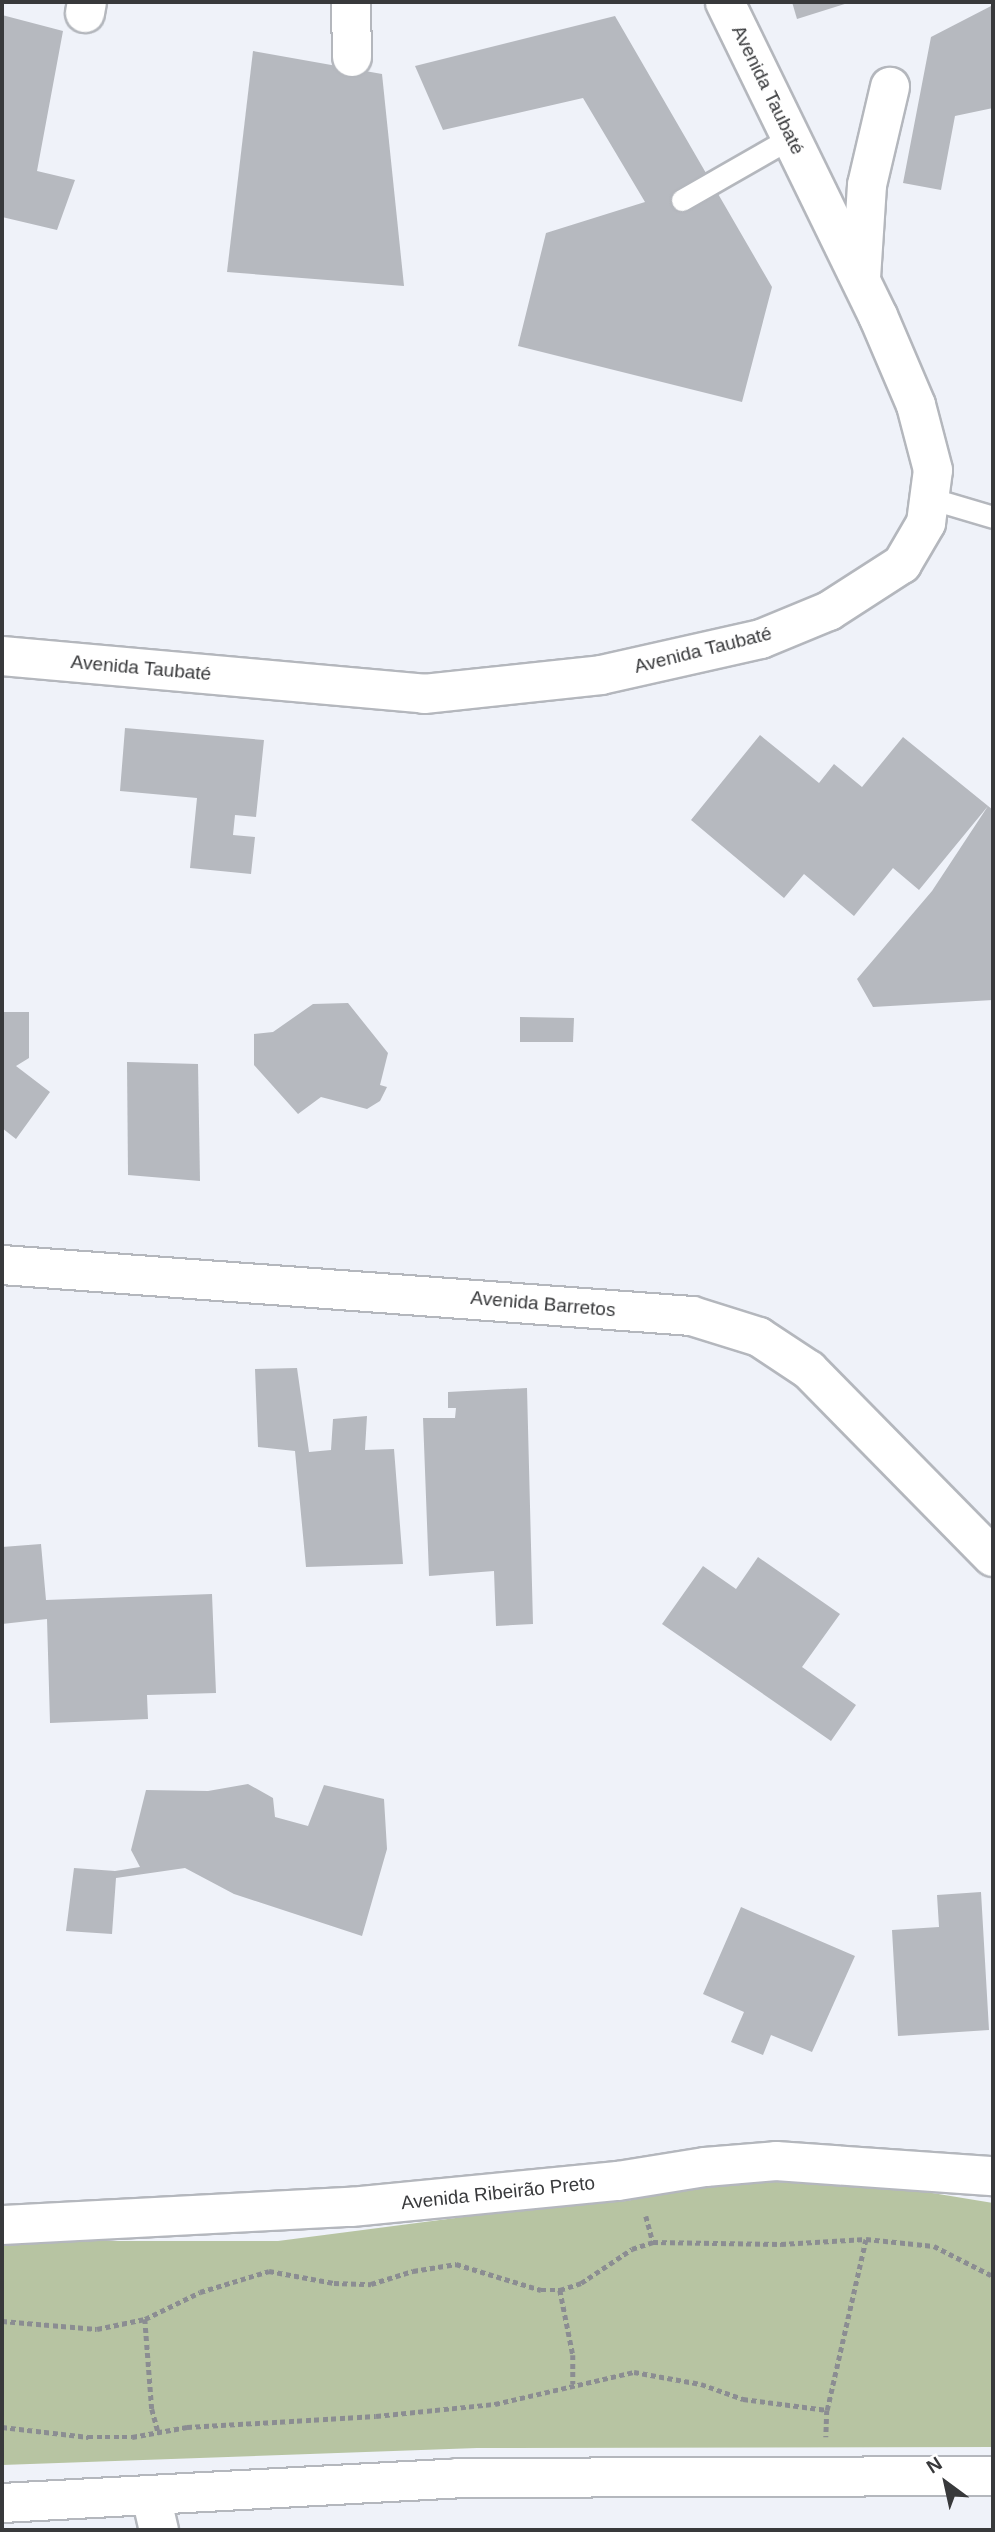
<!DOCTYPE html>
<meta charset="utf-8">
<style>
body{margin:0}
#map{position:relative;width:995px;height:2532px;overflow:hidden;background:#eff2f9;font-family:Arial,sans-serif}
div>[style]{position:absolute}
.green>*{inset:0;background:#b7c4a2}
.building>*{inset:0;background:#b6b9bf}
.path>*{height:4.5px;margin-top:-2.25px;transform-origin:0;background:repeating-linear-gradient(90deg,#8b8d92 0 5px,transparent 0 8.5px)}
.roads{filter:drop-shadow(2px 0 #b4b7bd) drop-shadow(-2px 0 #b4b7bd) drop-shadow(0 2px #b4b7bd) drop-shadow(0 -2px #b4b7bd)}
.lane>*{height:21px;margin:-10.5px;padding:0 10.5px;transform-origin:10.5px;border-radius:10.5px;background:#fff}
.street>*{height:38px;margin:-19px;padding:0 19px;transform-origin:19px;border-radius:19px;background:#fff}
span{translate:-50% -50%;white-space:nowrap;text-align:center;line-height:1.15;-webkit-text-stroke:7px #fff;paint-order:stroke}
.street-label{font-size:19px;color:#38393b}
.frame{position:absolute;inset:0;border:4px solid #38393b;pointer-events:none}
.north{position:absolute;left:911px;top:2448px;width:70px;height:70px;-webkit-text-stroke:5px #fff;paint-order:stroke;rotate:327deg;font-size:19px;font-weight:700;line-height:28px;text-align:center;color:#38393b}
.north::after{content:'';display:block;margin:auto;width:24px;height:32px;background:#38393b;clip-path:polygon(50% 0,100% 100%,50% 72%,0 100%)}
</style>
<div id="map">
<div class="green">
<div style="clip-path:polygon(759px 2181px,902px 2188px,993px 2203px,993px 2447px,477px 2448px,2px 2465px,2px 2241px,278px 2241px,494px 2213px,626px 2201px,701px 2187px)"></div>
</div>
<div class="building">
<div style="clip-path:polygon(792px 2px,851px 2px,797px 19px)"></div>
<div style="clip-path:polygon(993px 5px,993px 108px,955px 116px,941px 190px,903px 183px,931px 37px)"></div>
<div style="clip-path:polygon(2px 15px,63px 31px,37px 171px,75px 180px,57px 230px,2px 217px)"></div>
<div style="clip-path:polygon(615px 16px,772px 287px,742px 402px,518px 346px,546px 233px,645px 202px,583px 98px,443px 130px,415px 66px)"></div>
<div style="clip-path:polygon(253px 51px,382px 74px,404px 286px,227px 272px)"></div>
<div style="clip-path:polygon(125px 728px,264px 740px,256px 817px,235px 815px,233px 835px,255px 837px,251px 874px,190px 868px,197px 798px,120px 791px)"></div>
<div style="clip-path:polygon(760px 735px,819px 783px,834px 764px,862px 787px,903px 737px,993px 810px,993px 1000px,873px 1007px,857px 979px,932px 891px,988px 806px,919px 890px,893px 868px,854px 916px,804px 874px,784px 898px,691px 820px)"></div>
<div style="clip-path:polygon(348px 1003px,388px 1053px,380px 1085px,387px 1087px,380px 1101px,367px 1109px,321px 1097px,298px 1114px,254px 1065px,254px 1034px,273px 1032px,313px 1004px)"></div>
<div style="clip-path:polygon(2px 1012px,29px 1012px,29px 1058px,16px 1066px,50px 1092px,16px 1139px,2px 1128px)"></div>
<div style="clip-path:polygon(520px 1017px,574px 1018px,573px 1042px,520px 1042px)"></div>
<div style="clip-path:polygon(127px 1062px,198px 1064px,200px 1181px,128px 1175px)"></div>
<div style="clip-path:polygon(297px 1368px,309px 1452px,331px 1450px,333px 1419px,367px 1416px,365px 1450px,394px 1449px,403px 1564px,306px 1567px,295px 1451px,258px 1447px,255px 1369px)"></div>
<div style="clip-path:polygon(527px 1388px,533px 1624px,496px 1626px,494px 1571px,429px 1576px,423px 1418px,455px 1418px,456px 1408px,448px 1408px,448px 1392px)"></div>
<div style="clip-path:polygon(41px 1544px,46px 1600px,212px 1594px,216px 1693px,147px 1695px,148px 1719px,50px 1723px,47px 1619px,2px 1624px,2px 1547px)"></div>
<div style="clip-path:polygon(758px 1557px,840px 1614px,802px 1667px,856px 1705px,831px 1741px,662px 1624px,703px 1566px,736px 1589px)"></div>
<div style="clip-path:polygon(248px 1784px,273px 1798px,275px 1817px,308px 1826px,324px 1785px,384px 1799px,387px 1849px,362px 1936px,234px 1894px,185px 1868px,116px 1878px,112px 1934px,66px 1931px,74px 1868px,115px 1871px,140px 1867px,131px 1850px,146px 1790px,208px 1791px)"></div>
<div style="clip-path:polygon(981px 1892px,989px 2030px,898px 2036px,892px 1930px,939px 1927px,937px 1895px)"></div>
<div style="clip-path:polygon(741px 1907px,855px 1956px,812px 2052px,771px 2035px,763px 2055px,731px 2042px,744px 2012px,703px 1994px)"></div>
</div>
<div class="path">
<div style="left:646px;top:2216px;width:27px;rotate:75deg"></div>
<div style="left:560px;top:2290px;width:66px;rotate:78.7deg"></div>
<div style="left:573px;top:2355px;width:29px;rotate:90deg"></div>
<div style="left:145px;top:2319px;width:90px;rotate:85.6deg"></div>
<div style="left:152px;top:2409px;width:24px;rotate:75deg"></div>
<div style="left:2px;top:2321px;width:95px;rotate:4.8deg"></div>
<div style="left:97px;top:2329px;width:49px;rotate:-11.8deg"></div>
<div style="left:145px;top:2319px;width:61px;rotate:-26.1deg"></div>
<div style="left:200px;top:2292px;width:72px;rotate:-16.9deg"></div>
<div style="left:269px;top:2271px;width:66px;rotate:10.5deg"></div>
<div style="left:334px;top:2283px;width:37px;rotate:2deg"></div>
<div style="left:371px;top:2284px;width:44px;rotate:-17.2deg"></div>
<div style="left:413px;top:2271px;width:44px;rotate:-9.2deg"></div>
<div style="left:456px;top:2264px;width:89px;rotate:17deg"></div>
<div style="left:541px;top:2290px;width:19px"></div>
<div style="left:560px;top:2290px;width:22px;rotate:-18deg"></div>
<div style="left:581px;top:2283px;width:61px;rotate:-33.7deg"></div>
<div style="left:632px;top:2249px;width:22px;rotate:-18deg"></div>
<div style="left:653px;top:2242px;width:128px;rotate:0.9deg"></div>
<div style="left:781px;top:2244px;width:85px;rotate:-3.4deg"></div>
<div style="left:866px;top:2239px;width:68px;rotate:5.9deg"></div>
<div style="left:934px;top:2246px;width:66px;rotate:27deg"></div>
<div style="left:827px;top:2410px;width:175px;rotate:-77.2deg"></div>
<div style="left:2px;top:2427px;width:87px;rotate:6.6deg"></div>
<div style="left:88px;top:2437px;width:44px"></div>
<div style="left:132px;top:2437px;width:56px;rotate:-10.3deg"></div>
<div style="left:187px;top:2427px;width:189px;rotate:-3.3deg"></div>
<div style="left:376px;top:2416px;width:120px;rotate:-5.8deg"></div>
<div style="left:495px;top:2404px;width:143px;rotate:-13deg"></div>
<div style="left:634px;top:2372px;width:68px;rotate:10.2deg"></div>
<div style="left:701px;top:2384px;width:45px;rotate:19.7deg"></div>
<div style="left:743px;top:2399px;width:85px;rotate:7.5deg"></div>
<div style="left:827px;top:2410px;width:27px;rotate:92deg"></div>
</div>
<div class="roads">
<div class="lane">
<div style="left:682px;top:200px;width:127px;rotate:-29.8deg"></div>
<div style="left:929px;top:498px;width:67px;rotate:16.5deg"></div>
</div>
<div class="street">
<div style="left:351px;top:2px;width:55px;rotate:89deg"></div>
<div style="left:85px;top:13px;width:11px;rotate:-80deg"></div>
<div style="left:861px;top:278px;width:93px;rotate:-86.3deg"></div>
<div style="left:867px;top:185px;width:101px;rotate:-76.8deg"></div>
<div style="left:2px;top:656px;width:424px;rotate:5.1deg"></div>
<div style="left:424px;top:694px;width:178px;rotate:-6.1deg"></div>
<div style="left:601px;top:675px;width:164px;rotate:-12.7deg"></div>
<div style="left:761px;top:639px;width:74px;rotate:-22.4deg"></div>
<div style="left:829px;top:611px;width:87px;rotate:-32.8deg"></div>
<div style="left:902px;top:564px;width:48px;rotate:-59.7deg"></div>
<div style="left:926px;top:523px;width:53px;rotate:-82.5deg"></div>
<div style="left:933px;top:470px;width:67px;rotate:-104.7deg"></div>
<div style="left:916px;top:405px;width:97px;rotate:-113.1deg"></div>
<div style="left:878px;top:316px;width:349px;rotate:-116deg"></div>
<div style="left:2px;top:1265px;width:692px;rotate:4.23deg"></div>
<div style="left:692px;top:1316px;width:70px;rotate:17.4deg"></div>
<div style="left:759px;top:1337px;width:60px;rotate:33.4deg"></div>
<div style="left:809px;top:1370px;width:262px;rotate:45.5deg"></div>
<div style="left:2px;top:2225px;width:349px;rotate:-3deg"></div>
<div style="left:351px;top:2207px;width:268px;rotate:-5.6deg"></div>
<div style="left:618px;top:2181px;width:88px;rotate:-9.1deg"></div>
<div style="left:705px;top:2167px;width:71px;rotate:-4.8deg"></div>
<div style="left:776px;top:2161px;width:218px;rotate:4deg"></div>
<div style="left:151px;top:2496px;width:35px;rotate:77deg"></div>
<div style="left:2px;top:2503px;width:456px;rotate:-3.1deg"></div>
<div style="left:457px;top:2478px;width:536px;rotate:-0.21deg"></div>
</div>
</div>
<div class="street-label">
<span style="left:768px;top:90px;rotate:64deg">Avenida Taubaté</span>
<span style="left:703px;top:650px;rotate:-14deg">Avenida Taubaté</span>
<span style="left:141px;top:668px;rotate:5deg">Avenida Taubaté</span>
<span style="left:543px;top:1304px;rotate:5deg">Avenida Barretos</span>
<span style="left:498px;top:2193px;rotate:-6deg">Avenida Ribeirão Preto</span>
</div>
<div class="frame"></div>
<div class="north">N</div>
</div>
